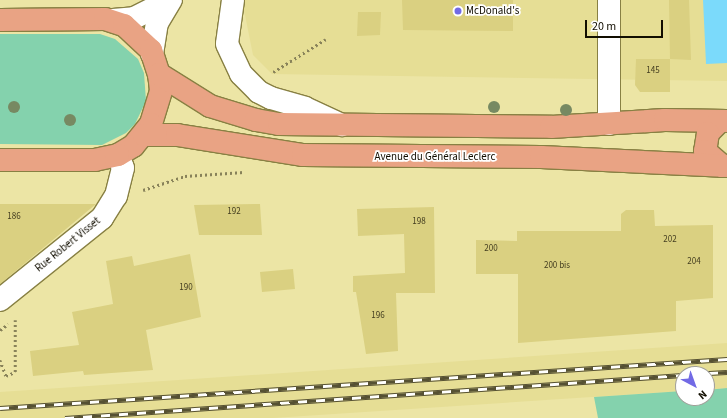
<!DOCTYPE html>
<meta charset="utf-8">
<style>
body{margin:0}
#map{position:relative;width:727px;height:418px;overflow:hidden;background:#ece5a5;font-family:"Source Sans 3",sans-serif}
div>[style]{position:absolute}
.built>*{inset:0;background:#e6de95}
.green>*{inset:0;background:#84d2ad}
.water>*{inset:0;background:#7bdafb}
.building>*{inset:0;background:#dad081}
.path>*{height:2.5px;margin-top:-1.25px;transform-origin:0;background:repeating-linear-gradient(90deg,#888259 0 2px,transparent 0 5px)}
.roads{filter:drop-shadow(1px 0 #888043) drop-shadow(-1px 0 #888043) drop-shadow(0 1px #888043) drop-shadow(0 -1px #888043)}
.minor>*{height:22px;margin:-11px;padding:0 11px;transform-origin:11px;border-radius:11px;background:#fff}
.major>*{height:22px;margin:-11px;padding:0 11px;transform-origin:11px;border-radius:11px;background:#e9a384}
.rail>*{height:4.5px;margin-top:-2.25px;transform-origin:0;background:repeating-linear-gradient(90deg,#fff 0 9px,#565133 0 18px);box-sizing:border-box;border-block:1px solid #565133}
.trees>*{width:12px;height:12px;margin:-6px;border-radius:50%;background:#778962}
.dots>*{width:11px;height:11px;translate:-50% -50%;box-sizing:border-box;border:2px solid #fff;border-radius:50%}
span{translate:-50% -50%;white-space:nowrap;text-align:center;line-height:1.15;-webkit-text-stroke:3.5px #fff;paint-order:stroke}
.number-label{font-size:9px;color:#443e20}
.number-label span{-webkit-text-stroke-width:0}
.poi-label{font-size:11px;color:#120e00}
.left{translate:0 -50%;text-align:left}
.street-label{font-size:11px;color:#120e00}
.north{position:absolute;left:675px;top:366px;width:40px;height:40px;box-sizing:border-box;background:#fff;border:1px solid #a09f99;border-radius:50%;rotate:139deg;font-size:11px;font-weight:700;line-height:16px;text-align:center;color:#120e00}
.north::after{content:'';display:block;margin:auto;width:14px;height:18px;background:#726ae5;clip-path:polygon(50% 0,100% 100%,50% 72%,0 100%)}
.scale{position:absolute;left:585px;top:20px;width:78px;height:18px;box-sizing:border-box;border:2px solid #120e00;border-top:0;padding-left:5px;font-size:12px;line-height:14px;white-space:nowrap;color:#120e00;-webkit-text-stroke:3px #fff;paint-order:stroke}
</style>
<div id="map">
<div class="built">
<div style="clip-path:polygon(242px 0,727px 0,727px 81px,272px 74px,253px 55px)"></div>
<div style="clip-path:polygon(727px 343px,727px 388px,707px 390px,707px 374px,683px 374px,683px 391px,273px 418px,0 418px,0 392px)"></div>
</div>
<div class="green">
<div style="clip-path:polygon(0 34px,100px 34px,115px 39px,138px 59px,144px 73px,146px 101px,135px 124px,126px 133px,102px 145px,0 144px)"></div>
<div style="clip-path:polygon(727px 388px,727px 418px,598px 418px,594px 397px,683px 391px,683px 398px,707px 398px,707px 390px)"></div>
</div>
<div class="water">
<div style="clip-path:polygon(703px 0,727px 0,727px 63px,706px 64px)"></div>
</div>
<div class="building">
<div style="clip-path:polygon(402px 0,513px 0,513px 31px,403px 30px)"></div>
<div style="clip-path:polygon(669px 0,689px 0,691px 60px,670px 59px)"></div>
<div style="clip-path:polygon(358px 12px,381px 12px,380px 35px,357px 36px)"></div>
<div style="clip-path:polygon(636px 59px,670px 59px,670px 92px,640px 92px,635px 85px)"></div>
<div style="clip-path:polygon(0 204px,96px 204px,0 284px)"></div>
<div style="clip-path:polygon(260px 204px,262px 235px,199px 235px,194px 205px)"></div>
<div style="clip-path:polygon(434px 207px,435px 293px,396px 293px,398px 351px,366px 354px,356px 292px,353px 292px,353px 276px,405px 273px,404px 234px,358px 236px,357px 209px)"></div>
<div style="clip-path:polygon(626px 210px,654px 210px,655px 226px,713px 225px,713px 298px,676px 301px,676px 331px,518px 343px,518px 274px,476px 274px,476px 240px,517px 241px,517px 231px,621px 231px,621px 214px)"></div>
<div style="clip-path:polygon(190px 254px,201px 317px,146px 330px,153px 370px,84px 375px,83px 371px,33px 376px,30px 351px,79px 345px,72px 312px,113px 304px,106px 261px,132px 256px,134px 266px)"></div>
<div style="clip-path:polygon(293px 269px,295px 289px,262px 292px,260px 272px)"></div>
</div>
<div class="path">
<div style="left:273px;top:72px;width:62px;rotate:-31.9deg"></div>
<div style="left:143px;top:190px;width:44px;rotate:-18.4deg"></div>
<div style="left:185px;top:176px;width:59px;rotate:-3.9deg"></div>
<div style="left:0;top:330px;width:10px;rotate:-37deg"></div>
<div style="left:0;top:360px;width:17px;rotate:69deg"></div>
<div style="left:6px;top:376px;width:10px;rotate:-24deg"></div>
<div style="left:15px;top:372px;width:52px;rotate:-90deg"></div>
</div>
<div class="roads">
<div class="minor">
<div style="left:233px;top:0;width:44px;rotate:97.8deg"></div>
<div style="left:227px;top:44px;width:33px;rotate:65deg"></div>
<div style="left:241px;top:74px;width:25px;rotate:45deg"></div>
<div style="left:259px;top:92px;width:13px;rotate:27deg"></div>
<div style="left:271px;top:98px;width:35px;rotate:16deg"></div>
<div style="left:305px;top:108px;width:41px;rotate:24.7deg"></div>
<div style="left:609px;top:0;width:124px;rotate:90deg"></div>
<div style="left:113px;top:20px;width:21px;rotate:-5deg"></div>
<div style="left:134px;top:18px;width:40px;rotate:-26.6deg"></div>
<div style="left:152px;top:54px;width:31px;rotate:-81deg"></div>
<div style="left:157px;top:23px;width:27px;rotate:-59deg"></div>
<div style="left:0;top:300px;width:131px;rotate:-38.8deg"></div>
<div style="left:102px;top:218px;width:26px;rotate:-58deg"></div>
<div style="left:116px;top:196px;width:29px;rotate:-76deg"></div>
<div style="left:123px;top:168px;width:14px;rotate:-111deg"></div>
</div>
<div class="major">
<div style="left:0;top:20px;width:105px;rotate:-0.5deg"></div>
<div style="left:105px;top:19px;width:20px;rotate:18deg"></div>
<div style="left:124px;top:25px;width:37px;rotate:43deg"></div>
<div style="left:151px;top:50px;width:25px;rotate:72deg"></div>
<div style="left:159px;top:74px;width:17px;rotate:83deg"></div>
<div style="left:161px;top:91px;width:34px;rotate:107deg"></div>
<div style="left:151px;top:124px;width:28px;rotate:129deg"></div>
<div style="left:133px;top:146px;width:17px;rotate:149deg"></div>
<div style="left:118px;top:155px;width:24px;rotate:168deg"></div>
<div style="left:95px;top:160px;width:95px;rotate:180deg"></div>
<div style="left:159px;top:74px;width:60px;rotate:32.1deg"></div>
<div style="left:210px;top:106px;width:48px;rotate:16.9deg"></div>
<div style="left:256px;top:120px;width:23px;rotate:10deg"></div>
<div style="left:279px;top:124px;width:272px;rotate:0.6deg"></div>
<div style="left:551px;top:127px;width:114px;rotate:-3.5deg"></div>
<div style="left:665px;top:120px;width:62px;rotate:0.9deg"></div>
<div style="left:720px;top:121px;width:17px;rotate:135deg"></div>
<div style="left:708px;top:133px;width:18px;rotate:99deg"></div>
<div style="left:705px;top:151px;width:23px;rotate:41deg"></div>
<div style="left:144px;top:135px;width:33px"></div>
<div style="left:177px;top:135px;width:128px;rotate:9deg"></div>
<div style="left:303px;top:155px;width:238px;rotate:0.5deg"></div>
<div style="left:541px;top:157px;width:186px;rotate:2.8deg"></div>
</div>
</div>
<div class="rail">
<div style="left:691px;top:374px;width:36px;rotate:-3deg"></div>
<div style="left:0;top:408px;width:729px;rotate:-3.86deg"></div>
<div style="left:65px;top:418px;width:619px;rotate:-3.98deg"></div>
</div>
<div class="trees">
<div style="left:14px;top:107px"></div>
<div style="left:494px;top:107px"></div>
<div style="left:566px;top:110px"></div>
<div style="left:70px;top:120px"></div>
</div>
<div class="dots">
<div style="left:458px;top:11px;background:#726ae5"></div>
</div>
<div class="number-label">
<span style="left:653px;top:71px">145</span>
<span style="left:234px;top:212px">192</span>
<span style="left:14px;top:217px">186</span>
<span style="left:419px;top:222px">198</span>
<span style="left:670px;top:240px">202</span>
<span style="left:491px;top:249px">200</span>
<span style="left:694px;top:262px">204</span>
<span style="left:557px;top:266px">200 bis</span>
<span style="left:186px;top:288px">190</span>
<span style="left:378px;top:316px">196</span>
</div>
<div class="poi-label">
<span class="left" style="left:466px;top:11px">McDonald's</span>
</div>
<div class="street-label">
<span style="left:435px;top:157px">Avenue du Général Leclerc</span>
<span style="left:68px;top:245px;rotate:-39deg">Rue Robert Visset</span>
</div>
<div class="north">N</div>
<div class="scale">20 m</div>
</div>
